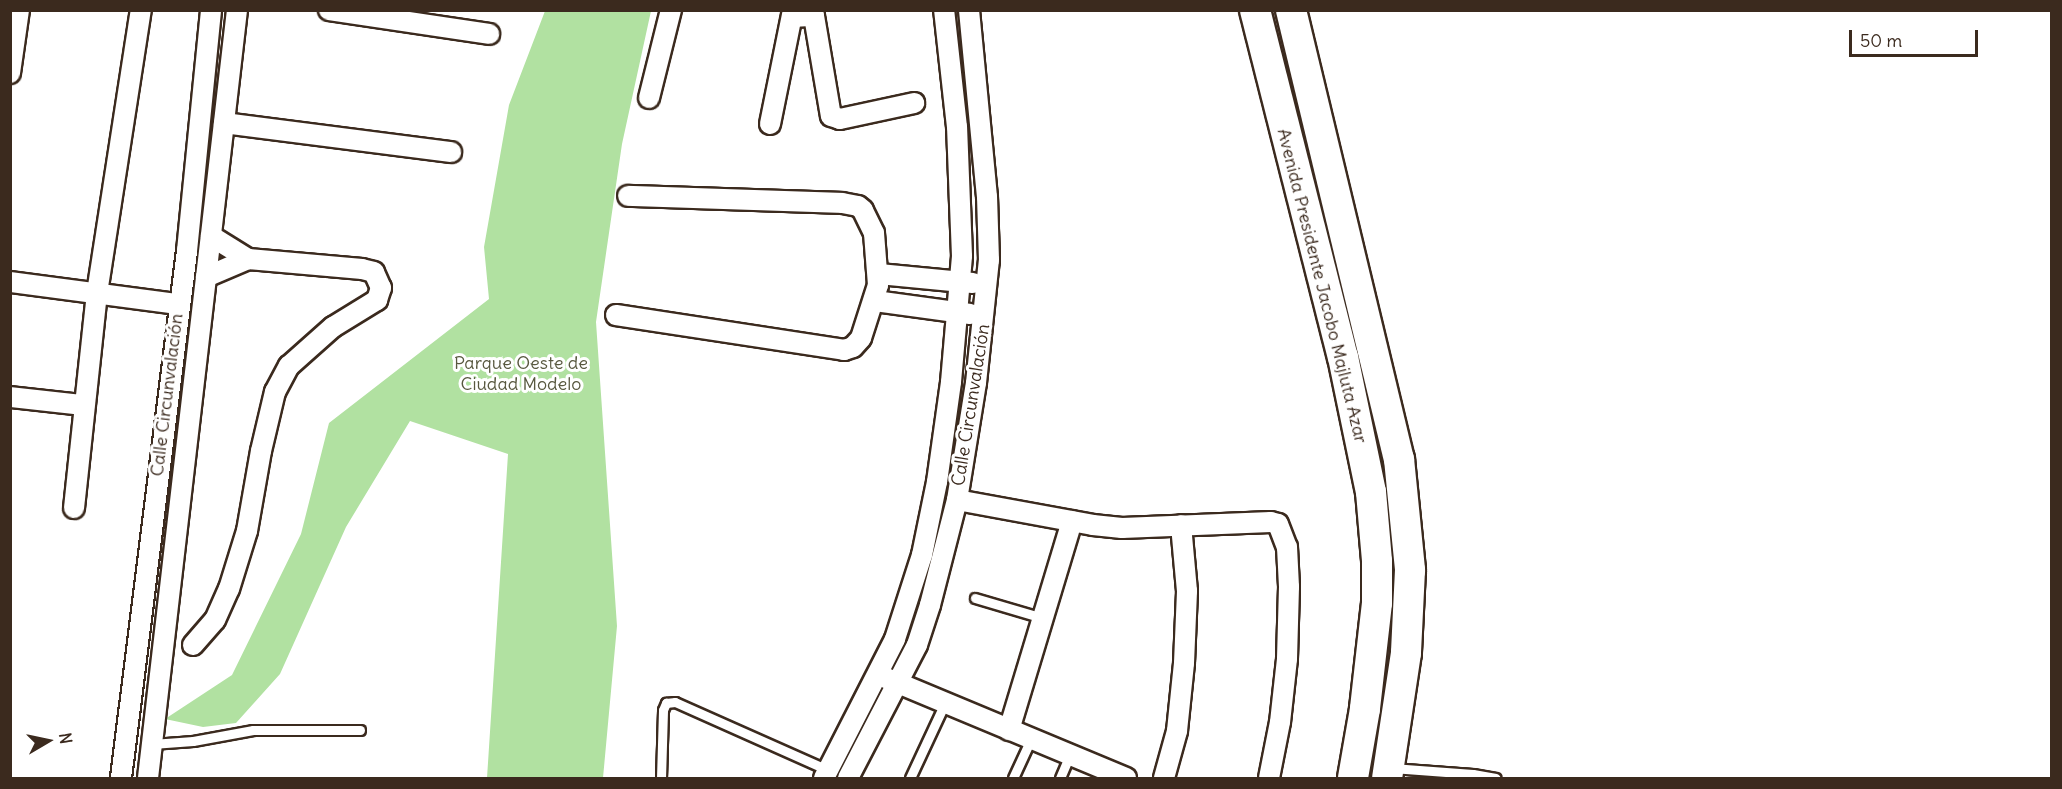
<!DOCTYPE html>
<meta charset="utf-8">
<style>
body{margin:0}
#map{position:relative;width:2062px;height:789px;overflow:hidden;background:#fff;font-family:Delius,sans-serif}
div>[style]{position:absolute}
.green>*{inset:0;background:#b1e1a1}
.roads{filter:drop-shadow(2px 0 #3b2a1e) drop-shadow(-2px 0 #3b2a1e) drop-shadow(0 2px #3b2a1e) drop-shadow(0 -2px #3b2a1e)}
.lane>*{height:9px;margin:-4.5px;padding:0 4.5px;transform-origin:4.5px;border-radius:4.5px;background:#fff}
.street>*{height:20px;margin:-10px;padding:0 10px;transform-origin:10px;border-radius:10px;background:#fff}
.primary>*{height:30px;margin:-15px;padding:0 15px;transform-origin:15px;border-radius:15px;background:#fff}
span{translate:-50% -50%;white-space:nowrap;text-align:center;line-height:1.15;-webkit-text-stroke:6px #fff;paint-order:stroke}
.street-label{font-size:18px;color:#3b2a1e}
.park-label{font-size:18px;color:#58583f}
.frame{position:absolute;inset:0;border:12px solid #3b2a1e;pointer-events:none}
.north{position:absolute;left:18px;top:711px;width:60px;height:60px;-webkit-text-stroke:4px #fff;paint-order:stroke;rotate:81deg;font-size:16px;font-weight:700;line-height:24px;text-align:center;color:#3b2a1e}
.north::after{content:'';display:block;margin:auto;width:21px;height:27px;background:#3b2a1e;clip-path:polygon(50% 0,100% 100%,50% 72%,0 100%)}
.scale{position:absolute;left:1849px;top:30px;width:129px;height:27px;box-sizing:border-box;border:3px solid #3b2a1e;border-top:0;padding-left:8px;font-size:18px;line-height:21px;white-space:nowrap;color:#3b2a1e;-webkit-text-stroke:4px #fff;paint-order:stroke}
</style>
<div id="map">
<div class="green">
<div style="clip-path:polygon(545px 11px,651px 11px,622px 144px,596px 322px,617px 626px,603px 778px,487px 778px,508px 454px,410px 421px,346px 527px,280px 674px,236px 723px,203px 727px,165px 719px,232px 675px,301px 534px,329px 423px,489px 299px,484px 247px,509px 105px)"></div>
</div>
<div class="roads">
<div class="lane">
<div style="left:975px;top:598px;width:71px;rotate:16.4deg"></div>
<div style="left:152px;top:744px;width:41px;rotate:-4.2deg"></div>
<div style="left:193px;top:741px;width:61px;rotate:-10.4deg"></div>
<div style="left:253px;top:730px;width:107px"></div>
<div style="left:1392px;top:768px;width:81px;rotate:4.2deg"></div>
<div style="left:1473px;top:774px;width:23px;rotate:10deg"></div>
<div style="left:661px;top:778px;width:68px;rotate:-88.3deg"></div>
<div style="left:663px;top:710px;width:8px;rotate:-67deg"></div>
<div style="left:666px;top:703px;width:9px;rotate:-6deg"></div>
<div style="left:675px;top:702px;width:167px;rotate:24deg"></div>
<div style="left:910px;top:778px;width:83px;rotate:-65deg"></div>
<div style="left:1013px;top:778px;width:43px;rotate:-65.2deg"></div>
<div style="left:1060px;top:778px;width:25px;rotate:-67deg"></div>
</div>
<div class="street">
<div style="left:329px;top:10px;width:162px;rotate:8.5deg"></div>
<div style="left:792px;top:17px;width:22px;rotate:-3deg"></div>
<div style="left:814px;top:16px;width:101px;rotate:80.4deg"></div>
<div style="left:831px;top:116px;width:9px;rotate:18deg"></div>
<div style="left:840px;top:119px;width:76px;rotate:-12.2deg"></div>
<div style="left:10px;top:73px;width:64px;rotate:-81.9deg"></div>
<div style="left:649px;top:98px;width:91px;rotate:-76deg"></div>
<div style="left:224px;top:123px;width:229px;rotate:7.3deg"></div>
<div style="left:770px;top:124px;width:116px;rotate:-78.6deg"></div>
<div style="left:211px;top:236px;width:44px;rotate:31.9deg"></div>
<div style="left:879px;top:274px;width:94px;rotate:5.5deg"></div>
<div style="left:10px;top:282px;width:169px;rotate:7.5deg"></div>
<div style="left:875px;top:301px;width:96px;rotate:7.8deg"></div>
<div style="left:616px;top:315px;width:231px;rotate:8.7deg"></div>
<div style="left:844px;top:350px;width:9px;rotate:-18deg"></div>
<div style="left:853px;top:347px;width:12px;rotate:-48deg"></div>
<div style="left:861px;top:338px;width:56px;rotate:-72.2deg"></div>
<div style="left:878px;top:285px;width:52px;rotate:-94.4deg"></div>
<div style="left:874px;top:233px;width:25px;rotate:-116deg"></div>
<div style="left:863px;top:210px;width:6px;rotate:-141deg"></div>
<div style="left:858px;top:206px;width:16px;rotate:-169deg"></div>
<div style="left:842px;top:203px;width:214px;rotate:-178.1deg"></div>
<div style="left:10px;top:397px;width:73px;rotate:6.3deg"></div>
<div style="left:957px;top:500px;width:138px;rotate:10.4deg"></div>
<div style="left:1093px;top:525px;width:29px;rotate:6deg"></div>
<div style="left:1122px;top:528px;width:149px;rotate:-2.3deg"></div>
<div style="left:1271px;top:522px;width:7px;rotate:16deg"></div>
<div style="left:1278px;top:524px;width:25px;rotate:69deg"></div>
<div style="left:1287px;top:547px;width:40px;rotate:87.1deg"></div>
<div style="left:1289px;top:587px;width:72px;rotate:91.6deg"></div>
<div style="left:1287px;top:659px;width:63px;rotate:96.3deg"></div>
<div style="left:1280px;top:722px;width:57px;rotate:101.1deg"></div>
<div style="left:74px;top:508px;width:216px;rotate:-83.9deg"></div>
<div style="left:97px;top:293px;width:286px;rotate:-81.2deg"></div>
<div style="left:193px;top:645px;width:33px;rotate:-49deg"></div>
<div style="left:215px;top:620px;width:34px;rotate:-66deg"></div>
<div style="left:229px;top:589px;width:61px;rotate:-72.8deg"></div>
<div style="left:247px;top:531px;width:81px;rotate:-80.1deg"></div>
<div style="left:261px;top:451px;width:61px;rotate:-76.7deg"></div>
<div style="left:275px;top:392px;width:30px;rotate:-62deg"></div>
<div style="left:289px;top:366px;width:59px;rotate:-41.6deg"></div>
<div style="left:333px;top:327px;width:52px;rotate:-31.5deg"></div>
<div style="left:377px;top:300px;width:13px;rotate:-72deg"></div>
<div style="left:381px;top:288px;width:17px;rotate:-114deg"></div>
<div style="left:374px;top:272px;width:12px;rotate:-166deg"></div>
<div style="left:362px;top:269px;width:114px;rotate:-175deg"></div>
<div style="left:248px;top:259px;width:46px;rotate:156.8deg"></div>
<div style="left:886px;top:678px;width:260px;rotate:22.6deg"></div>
<div style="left:1009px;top:730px;width:218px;rotate:-73.2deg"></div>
<div style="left:121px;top:778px;width:531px;rotate:-82.86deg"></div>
<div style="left:187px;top:251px;width:242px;rotate:-84.3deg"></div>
<div style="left:148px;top:778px;width:773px;rotate:-83.39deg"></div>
<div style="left:824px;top:778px;width:156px;rotate:-62.9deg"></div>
<div style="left:895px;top:639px;width:88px;rotate:-72.2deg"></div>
<div style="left:922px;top:555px;width:75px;rotate:-78.4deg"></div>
<div style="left:937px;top:482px;width:101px;rotate:-82deg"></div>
<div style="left:951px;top:382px;width:126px;rotate:-85deg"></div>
<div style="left:962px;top:256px;width:129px;rotate:-92.2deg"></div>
<div style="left:957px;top:127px;width:118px;rotate:-96.3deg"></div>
<div style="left:848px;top:778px;width:150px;rotate:-62.6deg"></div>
<div style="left:917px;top:645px;width:42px;rotate:-72deg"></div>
<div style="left:930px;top:605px;width:108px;rotate:-75.6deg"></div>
<div style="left:957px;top:500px;width:119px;rotate:-80.8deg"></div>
<div style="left:976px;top:383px;width:124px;rotate:-84deg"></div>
<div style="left:989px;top:260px;width:63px;rotate:-91.8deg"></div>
<div style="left:987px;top:197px;width:188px;rotate:-95.5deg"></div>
<div style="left:1164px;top:778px;width:49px;rotate:-74.5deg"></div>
<div style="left:1177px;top:731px;width:68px;rotate:-84.1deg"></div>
<div style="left:1184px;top:663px;width:72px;rotate:-87.6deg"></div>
<div style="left:1187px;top:591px;width:66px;rotate:-95.2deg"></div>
</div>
<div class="primary">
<div style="left:1255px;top:10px;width:358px;rotate:75.8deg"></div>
<div style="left:1343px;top:357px;width:138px;rotate:78.3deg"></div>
<div style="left:1371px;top:492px;width:69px;rotate:85deg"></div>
<div style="left:1377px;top:561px;width:42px;rotate:90deg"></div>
<div style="left:1377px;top:603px;width:107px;rotate:96.5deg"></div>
<div style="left:1365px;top:709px;width:70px;rotate:99.9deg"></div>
<div style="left:1291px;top:10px;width:462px;rotate:76.5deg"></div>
<div style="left:1399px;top:459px;width:112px;rotate:84.3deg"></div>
<div style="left:1410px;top:570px;width:83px;rotate:92.8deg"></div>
<div style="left:1406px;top:653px;width:126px;rotate:98.6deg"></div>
</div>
</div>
<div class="street-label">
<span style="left:1322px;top:286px;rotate:76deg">Avenida Presidente Jacobo Majluta Azar</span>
<span style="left:167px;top:395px;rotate:-83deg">Calle Circunvalación</span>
<span style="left:971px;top:405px;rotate:-81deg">Calle Circunvalación</span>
</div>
<div class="park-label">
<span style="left:521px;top:374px">Parque Oeste de<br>Ciudad Modelo</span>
</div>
<div class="frame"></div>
<div class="north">N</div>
<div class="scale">50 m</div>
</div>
